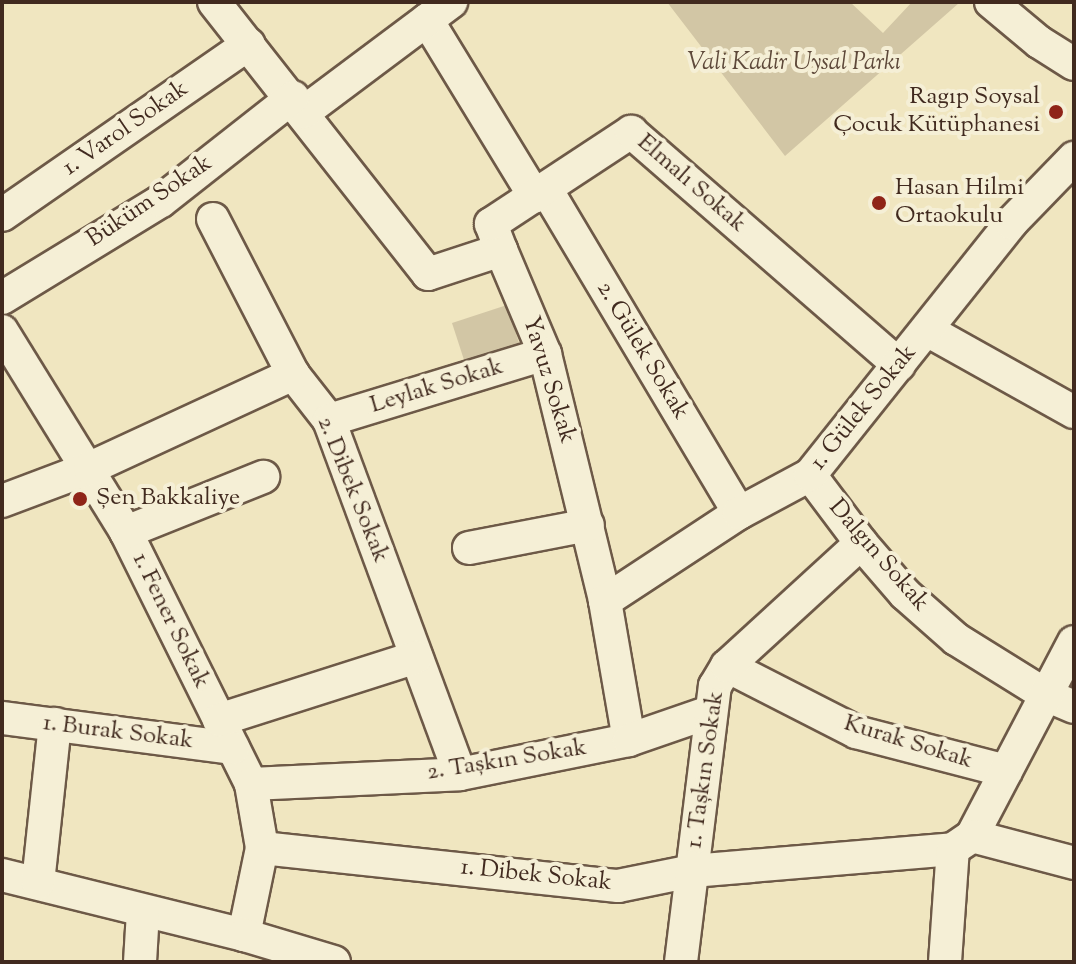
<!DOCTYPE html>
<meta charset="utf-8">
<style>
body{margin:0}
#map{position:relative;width:1076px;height:964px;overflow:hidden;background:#f0e6c0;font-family:"Sorts Mill Goudy",serif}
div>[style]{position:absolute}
.green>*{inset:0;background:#d2c6a5}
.roads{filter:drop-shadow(2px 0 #6d5947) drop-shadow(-2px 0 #6d5947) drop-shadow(0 2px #6d5947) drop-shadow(0 -2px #6d5947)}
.minor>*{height:32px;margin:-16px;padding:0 16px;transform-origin:16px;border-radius:16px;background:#f5efd6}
.dots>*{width:22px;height:22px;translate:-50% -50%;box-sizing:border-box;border:4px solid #f5efd6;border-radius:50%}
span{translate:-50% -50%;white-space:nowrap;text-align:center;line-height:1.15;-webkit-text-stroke:8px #f5efd6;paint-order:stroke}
.park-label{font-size:24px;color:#5e493a;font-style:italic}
.poi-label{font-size:24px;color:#412a1f}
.right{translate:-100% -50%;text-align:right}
.left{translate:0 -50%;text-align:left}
.street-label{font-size:24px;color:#412a1f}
.frame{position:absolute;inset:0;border:4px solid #412a1f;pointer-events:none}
</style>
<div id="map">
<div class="green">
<div style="clip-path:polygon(667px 2px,850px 2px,883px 33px,912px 2px,959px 3px,785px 156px)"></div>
<div style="clip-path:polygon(507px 305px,520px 346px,465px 363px,452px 323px)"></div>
</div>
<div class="roads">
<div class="minor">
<div style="left:214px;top:2px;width:346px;rotate:51.8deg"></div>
<div style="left:428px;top:274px;width:77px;rotate:-18.2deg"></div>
<div style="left:501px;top:250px;width:113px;rotate:67.1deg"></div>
<div style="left:545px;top:354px;width:254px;rotate:76.3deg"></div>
<div style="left:605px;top:601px;width:141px;rotate:80.2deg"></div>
<div style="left:991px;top:2px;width:62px;rotate:39.8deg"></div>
<div style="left:1039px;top:42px;width:41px;rotate:32.2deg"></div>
<div style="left:427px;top:20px;width:207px;rotate:58.6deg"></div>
<div style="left:304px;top:112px;width:184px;rotate:-36.8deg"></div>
<div style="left:546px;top:189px;width:377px;rotate:59.2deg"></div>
<div style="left:2px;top:215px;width:300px;rotate:-34.7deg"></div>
<div style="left:213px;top:219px;width:174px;rotate:62.7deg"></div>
<div style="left:293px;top:374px;width:58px;rotate:52deg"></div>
<div style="left:329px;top:420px;width:377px;rotate:69.7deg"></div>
<div style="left:501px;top:250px;width:28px;rotate:-111deg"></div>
<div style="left:491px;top:224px;width:168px;rotate:-33.3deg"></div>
<div style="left:631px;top:132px;width:355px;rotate:41deg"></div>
<div style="left:2px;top:298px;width:186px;rotate:-31.4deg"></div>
<div style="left:161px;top:201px;width:168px;rotate:-38.2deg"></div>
<div style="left:927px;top:330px;width:168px;rotate:29.2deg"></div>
<div style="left:2px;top:331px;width:236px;rotate:58.3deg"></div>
<div style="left:126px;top:532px;width:281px;rotate:63.6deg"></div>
<div style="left:251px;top:784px;width:65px;rotate:80.2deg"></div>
<div style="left:262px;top:848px;width:89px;rotate:101.7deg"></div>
<div style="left:329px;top:420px;width:226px;rotate:-17deg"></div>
<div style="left:810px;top:475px;width:85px;rotate:53.1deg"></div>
<div style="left:861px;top:543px;width:67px;rotate:49.2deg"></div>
<div style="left:905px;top:594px;width:68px;rotate:41.4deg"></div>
<div style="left:956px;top:639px;width:106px;rotate:31.9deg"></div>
<div style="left:1046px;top:695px;width:30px;rotate:23deg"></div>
<div style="left:2px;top:501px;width:94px;rotate:-20.6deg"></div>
<div style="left:90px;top:468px;width:224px;rotate:-24.8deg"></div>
<div style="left:126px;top:532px;width:148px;rotate:-21.9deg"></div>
<div style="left:469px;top:548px;width:121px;rotate:-10.9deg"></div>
<div style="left:605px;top:601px;width:160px;rotate:-33.3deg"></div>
<div style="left:739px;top:513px;width:81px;rotate:-28.2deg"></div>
<div style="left:810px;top:475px;width:322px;rotate:-51.4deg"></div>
<div style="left:1011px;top:223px;width:91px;rotate:-45.9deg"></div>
<div style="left:727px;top:666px;width:145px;rotate:27.1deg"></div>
<div style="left:856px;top:732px;width:155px;rotate:14.6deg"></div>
<div style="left:2px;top:718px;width:233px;rotate:7.4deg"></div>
<div style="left:219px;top:720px;width:207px;rotate:-17.7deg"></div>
<div style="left:251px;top:784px;width:209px;rotate:-2.7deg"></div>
<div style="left:460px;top:774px;width:172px;rotate:-11.4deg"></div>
<div style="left:629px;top:740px;width:86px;rotate:-19.1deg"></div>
<div style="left:972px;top:836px;width:219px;rotate:-62.3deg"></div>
<div style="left:262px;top:848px;width:358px;rotate:6.1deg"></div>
<div style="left:618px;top:886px;width:76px;rotate:-11.5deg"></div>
<div style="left:692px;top:871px;width:262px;rotate:-4.8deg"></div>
<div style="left:2px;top:875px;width:249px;rotate:13.9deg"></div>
<div style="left:244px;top:935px;width:94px;rotate:16.7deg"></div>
<div style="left:38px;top:883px;width:160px;rotate:-83.9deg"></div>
<div style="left:140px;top:962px;width:51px;rotate:-86.6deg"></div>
<div style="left:681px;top:962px;width:278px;rotate:-83deg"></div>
<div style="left:715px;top:686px;width:23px;rotate:-59deg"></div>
<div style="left:727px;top:666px;width:182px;rotate:-42.5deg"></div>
<div style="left:945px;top:962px;width:113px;rotate:-86deg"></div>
<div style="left:953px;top:849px;width:23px;rotate:-34deg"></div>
<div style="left:972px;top:836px;width:106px;rotate:14.8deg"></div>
</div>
</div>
<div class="dots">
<div style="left:1056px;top:112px;background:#8f2418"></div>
<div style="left:879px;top:203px;background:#8f2418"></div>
<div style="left:80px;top:499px;background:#8f2418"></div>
</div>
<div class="park-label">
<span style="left:794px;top:64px">Vali Kadir Uysal Parkı</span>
</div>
<div class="poi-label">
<span class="right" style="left:1040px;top:112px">Ragıp Soysal<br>Çocuk Kütüphanesi</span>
<span class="left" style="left:895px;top:203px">Hasan Hilmi<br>Ortaokulu</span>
<span class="left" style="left:96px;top:499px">Şen Bakkaliye</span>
</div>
<div class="street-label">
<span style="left:126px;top:129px;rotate:-35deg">1. Varol Sokak</span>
<span style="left:691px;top:184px;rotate:41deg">Elmalı Sokak</span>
<span style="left:150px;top:202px;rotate:-34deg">Büküm Sokak</span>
<span style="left:642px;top:351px;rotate:59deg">2. Gülek Sokak</span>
<span style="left:548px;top:380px;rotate:73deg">Yavuz Sokak</span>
<span style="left:437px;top:387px;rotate:-17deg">Leylak Sokak</span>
<span style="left:864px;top:408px;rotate:-51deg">1. Gülek Sokak</span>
<span style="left:352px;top:490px;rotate:68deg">2. Dibek Sokak</span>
<span style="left:878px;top:556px;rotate:49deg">Dalgın Sokak</span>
<span style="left:170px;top:621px;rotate:64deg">1. Fener Sokak</span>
<span style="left:118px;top:733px;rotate:7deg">1. Burak Sokak</span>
<span style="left:908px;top:743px;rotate:17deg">Kurak Sokak</span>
<span style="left:507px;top:761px;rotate:-9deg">2. Taşkın Sokak</span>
<span style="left:706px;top:770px;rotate:-82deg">1. Taşkın Sokak</span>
<span style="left:536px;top:876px;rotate:6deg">1. Dibek Sokak</span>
</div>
<div class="frame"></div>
</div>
